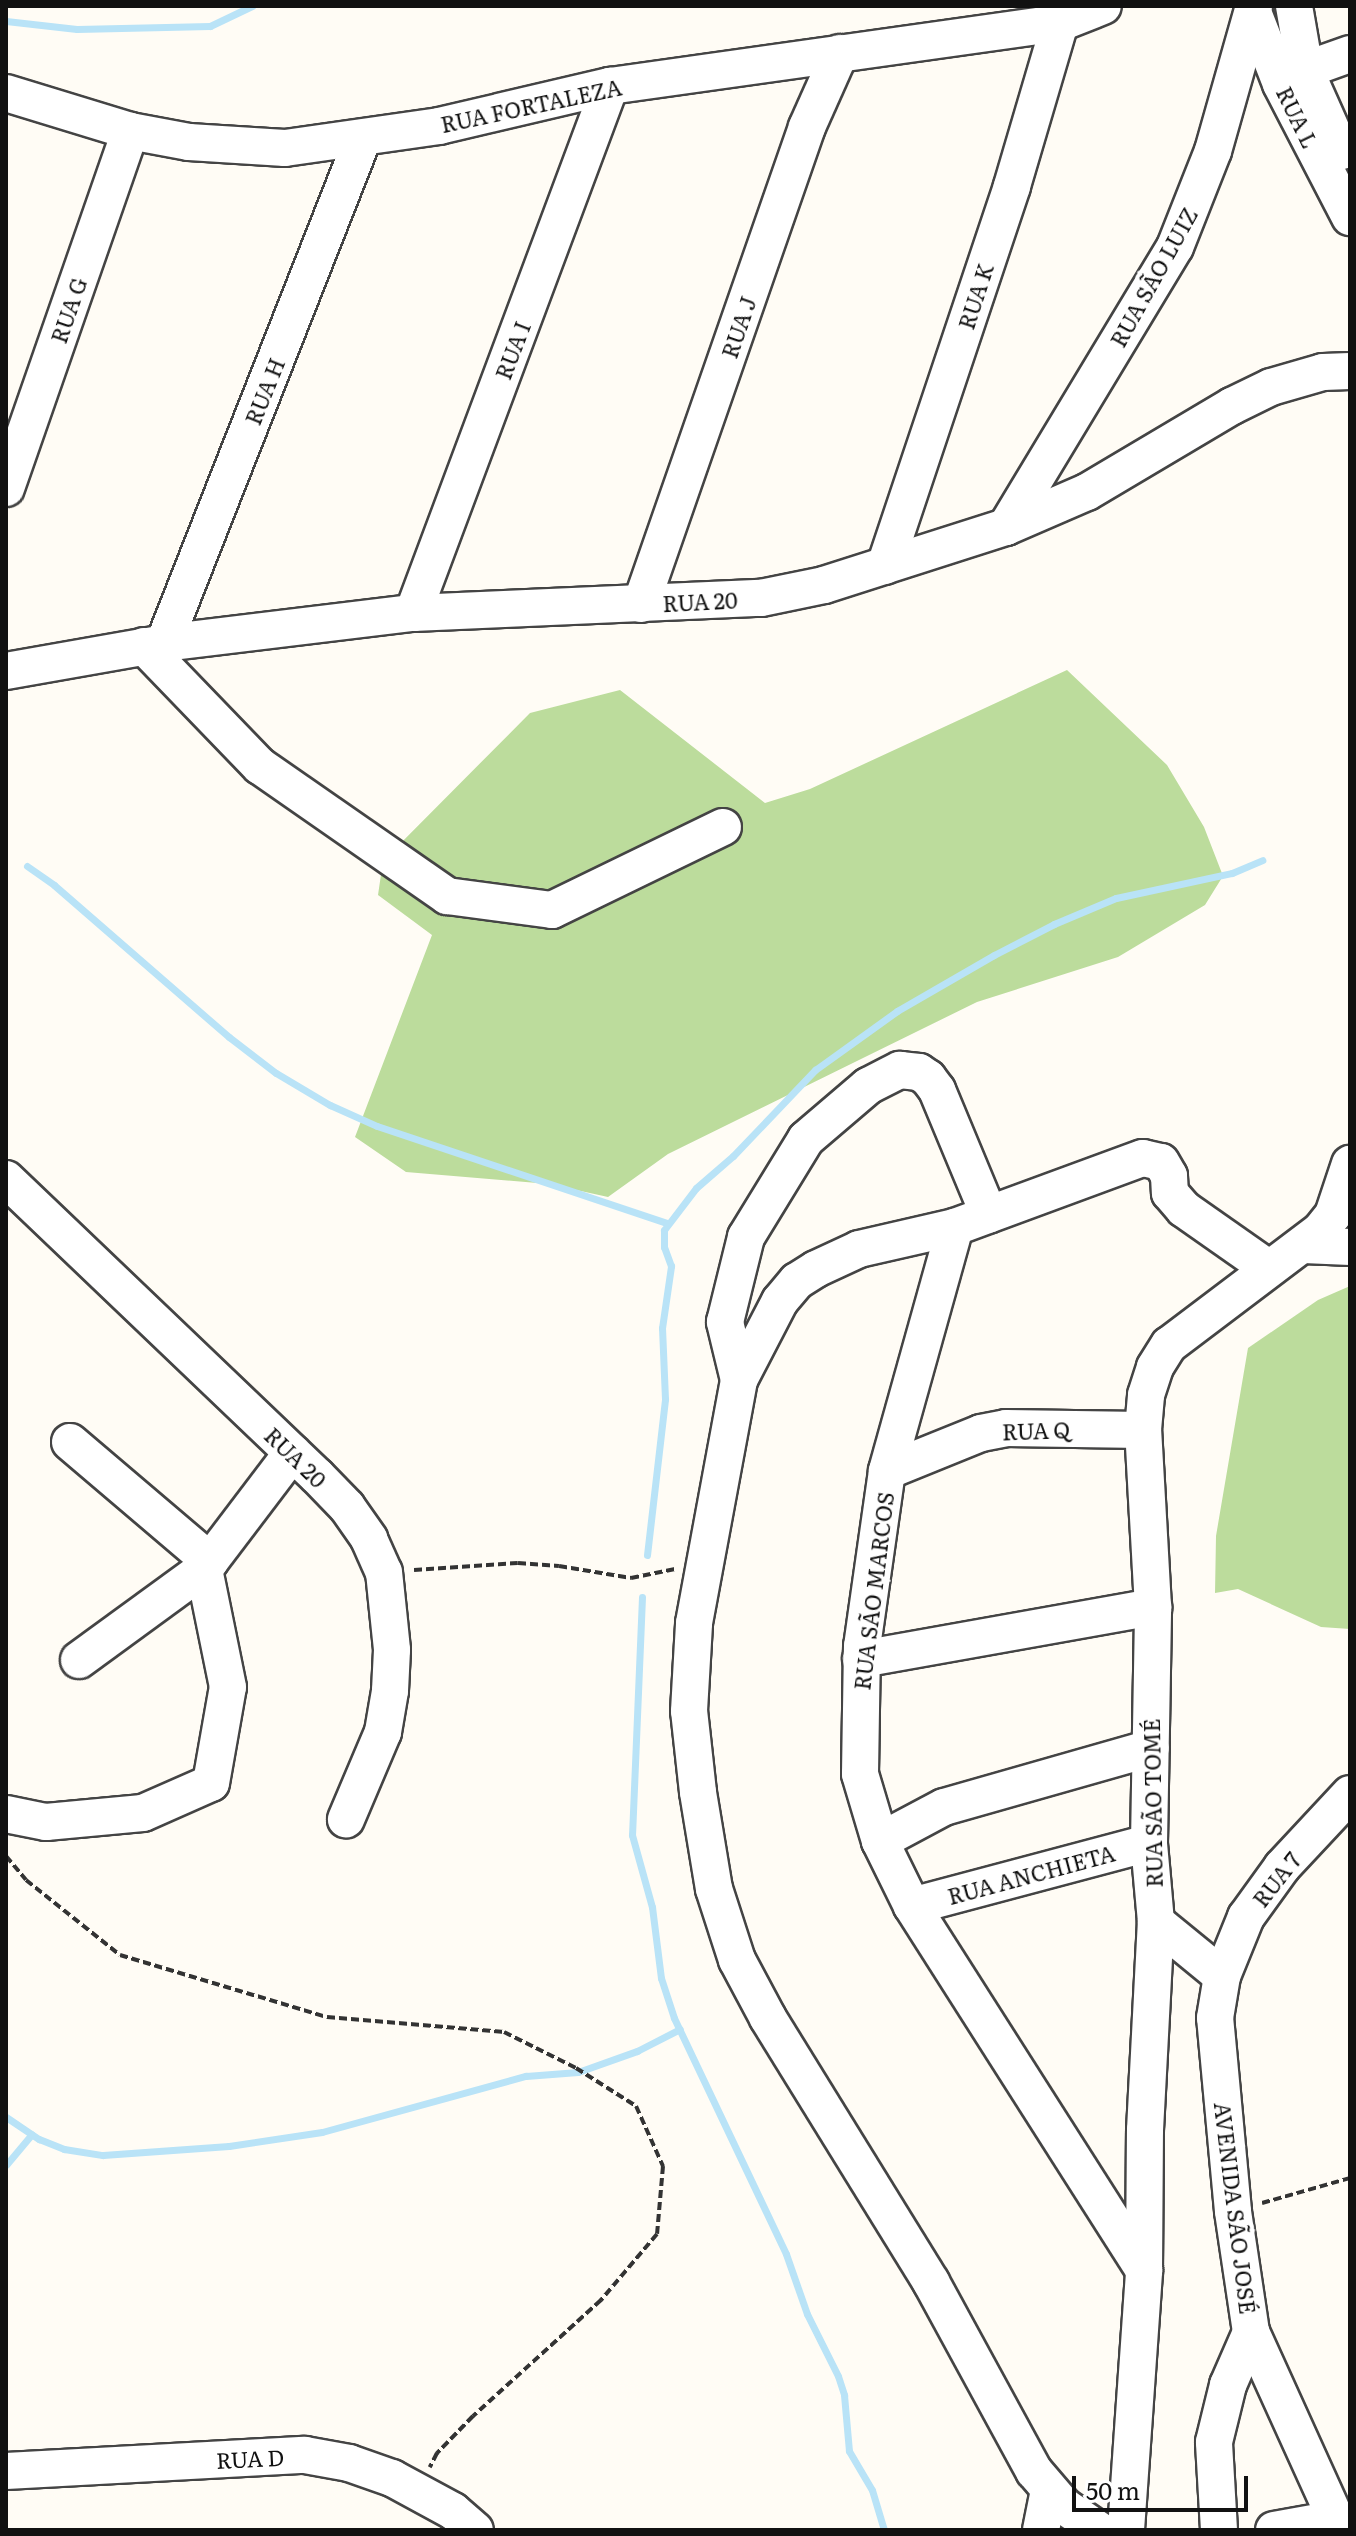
<!DOCTYPE html>
<meta charset="utf-8">
<style>
body{margin:0}
#map{position:relative;width:1356px;height:2536px;overflow:hidden;background:#fffcf5;font-family:Literata,serif}
div>[style]{position:absolute}
.forest>*{inset:0;background:#bcdc9c}
.stream>*{height:7px;margin:-3.5px;padding:0 3.5px;transform-origin:3.5px;border-radius:3.5px;background:#b9e3f7}
.path>*{height:4px;margin-top:-2px;transform-origin:0;background:repeating-linear-gradient(90deg,#333 0 8px,transparent 0 12px)}
.roads{filter:drop-shadow(2px 0 #444) drop-shadow(-2px 0 #444) drop-shadow(0 2px #444) drop-shadow(0 -2px #444)}
.minor>*{height:36px;margin:-18px;padding:0 18px;transform-origin:18px;border-radius:18px;background:#fff}
span{translate:-50% -50%;white-space:nowrap;text-align:center;line-height:1.15;-webkit-text-stroke:8px #fff;paint-order:stroke}
.street-label{font-size:22px;color:#111}
.frame{position:absolute;inset:0;border:8px solid #111;pointer-events:none}
.scale{position:absolute;left:1072px;top:2476px;width:176px;height:36px;box-sizing:border-box;border:4px solid #111;border-top:0;padding-left:10px;font-size:24px;line-height:28px;white-space:nowrap;color:#111;-webkit-text-stroke:6px #fff;paint-order:stroke}
</style>
<div id="map">
<div class="forest">
<div style="clip-path:polygon(1067px 670px,1167px 765px,1204px 827px,1223px 876px,1205px 905px,1118px 957px,977px 1002px,859px 1060px,668px 1154px,608px 1197px,549px 1184px,406px 1172px,355px 1137px,432px 935px,378px 895px,383px 861px,530px 713px,620px 690px,765px 803px,810px 789px)"></div>
<div style="clip-path:polygon(1350px 1286px,1350px 1629px,1321px 1627px,1238px 1589px,1215px 1593px,1216px 1536px,1248px 1348px,1318px 1300px)"></div>
</div>
<div class="stream">
<div style="left:6px;top:21px;width:71px;rotate:6.4deg"></div>
<div style="left:77px;top:29px;width:133px;rotate:-1.3deg"></div>
<div style="left:210px;top:26px;width:47px;rotate:-25.5deg"></div>
<div style="left:27px;top:866px;width:33px;rotate:35deg"></div>
<div style="left:54px;top:885px;width:232px;rotate:41deg"></div>
<div style="left:229px;top:1037px;width:59px;rotate:37.5deg"></div>
<div style="left:276px;top:1073px;width:63px;rotate:30.7deg"></div>
<div style="left:330px;top:1105px;width:51px;rotate:24.1deg"></div>
<div style="left:377px;top:1126px;width:306px;rotate:18.5deg"></div>
<div style="left:647px;top:1555px;width:157px;rotate:-83.4deg"></div>
<div style="left:665px;top:1399px;width:71px;rotate:-92.4deg"></div>
<div style="left:662px;top:1328px;width:63px;rotate:-81.7deg"></div>
<div style="left:671px;top:1266px;width:20px;rotate:-110deg"></div>
<div style="left:664px;top:1247px;width:17px;rotate:-90deg"></div>
<div style="left:664px;top:1230px;width:53px;rotate:-52.7deg"></div>
<div style="left:696px;top:1188px;width:49px;rotate:-40.9deg"></div>
<div style="left:733px;top:1156px;width:119px;rotate:-46.4deg"></div>
<div style="left:815px;top:1070px;width:101px;rotate:-35.7deg"></div>
<div style="left:897px;top:1011px;width:112px;rotate:-30deg"></div>
<div style="left:994px;top:955px;width:68px;rotate:-27.3deg"></div>
<div style="left:1054px;top:924px;width:67px;rotate:-22.8deg"></div>
<div style="left:1116px;top:898px;width:119px;rotate:-12.2deg"></div>
<div style="left:1232px;top:873px;width:33px;rotate:-23deg"></div>
<div style="left:642px;top:1597px;width:238px;rotate:92.4deg"></div>
<div style="left:632px;top:1835px;width:75px;rotate:74.5deg"></div>
<div style="left:652px;top:1907px;width:72px;rotate:82.8deg"></div>
<div style="left:661px;top:1978px;width:42px;rotate:72deg"></div>
<div style="left:674px;top:2018px;width:261px;rotate:64.6deg"></div>
<div style="left:786px;top:2254px;width:64px;rotate:70.7deg"></div>
<div style="left:807px;top:2314px;width:69px;rotate:63.4deg"></div>
<div style="left:838px;top:2376px;width:20px;rotate:72deg"></div>
<div style="left:844px;top:2395px;width:56px;rotate:84.9deg"></div>
<div style="left:849px;top:2451px;width:45px;rotate:59.5deg"></div>
<div style="left:872px;top:2490px;width:42px;rotate:73.3deg"></div>
<div style="left:6px;top:2117px;width:40px;rotate:34deg"></div>
<div style="left:39px;top:2139px;width:27px;rotate:22deg"></div>
<div style="left:64px;top:2149px;width:39px;rotate:9deg"></div>
<div style="left:103px;top:2155px;width:126px;rotate:-4.1deg"></div>
<div style="left:229px;top:2146px;width:94px;rotate:-8.6deg"></div>
<div style="left:322px;top:2132px;width:212px;rotate:-15.4deg"></div>
<div style="left:526px;top:2076px;width:52px;rotate:-4.4deg"></div>
<div style="left:578px;top:2072px;width:63px;rotate:-19.6deg"></div>
<div style="left:637px;top:2051px;width:48px;rotate:-27.1deg"></div>
<div style="left:6px;top:2165px;width:40px;rotate:-50deg"></div>
</div>
<div class="path">
<div style="left:414px;top:1570px;width:104px;rotate:-3.9deg"></div>
<div style="left:518px;top:1563px;width:41px;rotate:4.2deg"></div>
<div style="left:559px;top:1566px;width:73px;rotate:9.5deg"></div>
<div style="left:631px;top:1578px;width:45px;rotate:-11.6deg"></div>
<div style="left:6px;top:1856px;width:31px;rotate:50deg"></div>
<div style="left:26px;top:1880px;width:120px;rotate:38.6deg"></div>
<div style="left:120px;top:1955px;width:216px;rotate:16.7deg"></div>
<div style="left:327px;top:2017px;width:178px;rotate:4.8deg"></div>
<div style="left:504px;top:2032px;width:80px;rotate:26.6deg"></div>
<div style="left:576px;top:2068px;width:71px;rotate:32.3deg"></div>
<div style="left:636px;top:2106px;width:66px;rotate:65.8deg"></div>
<div style="left:663px;top:2166px;width:68px;rotate:95deg"></div>
<div style="left:657px;top:2234px;width:87px;rotate:130.3deg"></div>
<div style="left:601px;top:2300px;width:173px;rotate:137.8deg"></div>
<div style="left:473px;top:2416px;width:52px;rotate:134.2deg"></div>
<div style="left:437px;top:2453px;width:16px;rotate:117deg"></div>
<div style="left:1262px;top:2203px;width:91px;rotate:-15.9deg"></div>
</div>
<div class="roads">
<div class="minor">
<div style="left:1294px;top:6px;width:65px;rotate:80.2deg"></div>
<div style="left:1305px;top:70px;width:89px;rotate:66deg"></div>
<div style="left:1253px;top:12px;width:77px;rotate:68.7deg"></div>
<div style="left:1281px;top:84px;width:150px;rotate:62.6deg"></div>
<div style="left:1305px;top:70px;width:48px;rotate:-19.6deg"></div>
<div style="left:6px;top:93px;width:130px;rotate:17deg"></div>
<div style="left:130px;top:131px;width:60px;rotate:10.6deg"></div>
<div style="left:189px;top:142px;width:96px;rotate:3.6deg"></div>
<div style="left:285px;top:148px;width:156px;rotate:-8.1deg"></div>
<div style="left:439px;top:126px;width:176px;rotate:-13.2deg"></div>
<div style="left:610px;top:86px;width:454px;rotate:-8deg"></div>
<div style="left:1060px;top:23px;width:46px;rotate:-21.6deg"></div>
<div style="left:6px;top:488px;width:378px;rotate:-70.8deg"></div>
<div style="left:1006px;top:527px;width:327px;rotate:-58.9deg"></div>
<div style="left:1175px;top:247px;width:103px;rotate:-68.4deg"></div>
<div style="left:1213px;top:151px;width:151px;rotate:-74.2deg"></div>
<div style="left:885px;top:566px;width:401px;rotate:-71.5deg"></div>
<div style="left:1012px;top:186px;width:170px;rotate:-73.6deg"></div>
<div style="left:641px;top:604px;width:505px;rotate:-70.81deg"></div>
<div style="left:807px;top:127px;width:81px;rotate:-66deg"></div>
<div style="left:413px;top:613px;width:563px;rotate:-69.5deg"></div>
<div style="left:164px;top:643px;width:543px;rotate:-68.49deg"></div>
<div style="left:144px;top:646px;width:167px;rotate:46deg"></div>
<div style="left:260px;top:766px;width:228px;rotate:34.8deg"></div>
<div style="left:447px;top:896px;width:106px;rotate:7.6deg"></div>
<div style="left:552px;top:910px;width:190px;rotate:-25.9deg"></div>
<div style="left:6px;top:671px;width:160px;rotate:-10deg"></div>
<div style="left:164px;top:643px;width:251px;rotate:-6.9deg"></div>
<div style="left:413px;top:613px;width:348px;rotate:-2.5deg"></div>
<div style="left:761px;top:598px;width:64px;rotate:-11.7deg"></div>
<div style="left:824px;top:585px;width:191px;rotate:-17.7deg"></div>
<div style="left:1006px;top:527px;width:88px;rotate:-23.4deg"></div>
<div style="left:1087px;top:492px;width:169px;rotate:-30.7deg"></div>
<div style="left:1232px;top:406px;width:43px;rotate:-26deg"></div>
<div style="left:1271px;top:387px;width:54px;rotate:-16.1deg"></div>
<div style="left:1323px;top:372px;width:27px;rotate:-2deg"></div>
<div style="left:6px;top:1179px;width:430px;rotate:43.7deg"></div>
<div style="left:317px;top:1476px;width:43px;rotate:45.9deg"></div>
<div style="left:347px;top:1507px;width:39px;rotate:55deg"></div>
<div style="left:369px;top:1539px;width:36px;rotate:66deg"></div>
<div style="left:384px;top:1572px;width:78px;rotate:84.1deg"></div>
<div style="left:392px;top:1650px;width:41px;rotate:92.8deg"></div>
<div style="left:390px;top:1691px;width:42px;rotate:99.7deg"></div>
<div style="left:383px;top:1732px;width:95px;rotate:113deg"></div>
<div style="left:955px;top:1227px;width:253px;rotate:105.6deg"></div>
<div style="left:887px;top:1471px;width:177px;rotate:98.1deg"></div>
<div style="left:862px;top:1646px;width:128px;rotate:90.9deg"></div>
<div style="left:860px;top:1774px;width:70px;rotate:73.4deg"></div>
<div style="left:880px;top:1841px;width:72px;rotate:63.8deg"></div>
<div style="left:912px;top:1906px;width:432px;rotate:57.5deg"></div>
<div style="left:1304px;top:1245px;width:46px;rotate:2.5deg"></div>
<div style="left:739px;top:1380px;width:60px;rotate:-103.6deg"></div>
<div style="left:725px;top:1322px;width:88px;rotate:-76.1deg"></div>
<div style="left:746px;top:1237px;width:115px;rotate:-58.5deg"></div>
<div style="left:806px;top:1139px;width:82px;rotate:-40.5deg"></div>
<div style="left:868px;top:1086px;width:36px;rotate:-27deg"></div>
<div style="left:900px;top:1070px;width:19px;rotate:6deg"></div>
<div style="left:919px;top:1072px;width:11px;rotate:34deg"></div>
<div style="left:928px;top:1078px;width:15px;rotate:53deg"></div>
<div style="left:937px;top:1090px;width:135px;rotate:67.4deg"></div>
<div style="left:70px;top:1442px;width:184px;rotate:40.4deg"></div>
<div style="left:887px;top:1471px;width:101px;rotate:-22deg"></div>
<div style="left:981px;top:1433px;width:25px;rotate:-11deg"></div>
<div style="left:1006px;top:1428px;width:137px;rotate:0.8deg"></div>
<div style="left:861px;top:1659px;width:297px;rotate:-10.1deg"></div>
<div style="left:79px;top:1660px;width:155px;rotate:-36.1deg"></div>
<div style="left:204px;top:1569px;width:146px;rotate:-52.8deg"></div>
<div style="left:6px;top:1814px;width:41px;rotate:11.3deg"></div>
<div style="left:46px;top:1822px;width:97px;rotate:-5.3deg"></div>
<div style="left:143px;top:1813px;width:74px;rotate:-23.8deg"></div>
<div style="left:211px;top:1783px;width:97px;rotate:-80deg"></div>
<div style="left:228px;top:1687px;width:120px;rotate:-101.5deg"></div>
<div style="left:880px;top:1841px;width:72px;rotate:-28deg"></div>
<div style="left:944px;top:1807px;width:215px;rotate:-15.9deg"></div>
<div style="left:912px;top:1906px;width:245px;rotate:-14.9deg"></div>
<div style="left:1156px;top:1922px;width:85px;rotate:39.3deg"></div>
<div style="left:1251px;top:2332px;width:217px;rotate:65.6deg"></div>
<div style="left:6px;top:2471px;width:299px;rotate:-3.1deg"></div>
<div style="left:305px;top:2455px;width:45px;rotate:10.3deg"></div>
<div style="left:349px;top:2463px;width:46px;rotate:19.2deg"></div>
<div style="left:392px;top:2478px;width:69px;rotate:28.4deg"></div>
<div style="left:453px;top:2511px;width:29px;rotate:41deg"></div>
<div style="left:1041px;top:2530px;width:41px;rotate:-78.7deg"></div>
<div style="left:1099px;top:2530px;width:42px;rotate:-145.6deg"></div>
<div style="left:1064px;top:2506px;width:46px;rotate:-130.6deg"></div>
<div style="left:1034px;top:2471px;width:215px;rotate:-118.6deg"></div>
<div style="left:931px;top:2282px;width:310px;rotate:-121.7deg"></div>
<div style="left:768px;top:2018px;width:66px;rotate:-118.1deg"></div>
<div style="left:737px;top:1960px;width:75px;rotate:-107.9deg"></div>
<div style="left:714px;top:1889px;width:98px;rotate:-99.4deg"></div>
<div style="left:698px;top:1792px;width:81px;rotate:-96.3deg"></div>
<div style="left:689px;top:1711px;width:88px;rotate:-86.7deg"></div>
<div style="left:694px;top:1623px;width:247px;rotate:-79.5deg"></div>
<div style="left:739px;top:1380px;width:89px;rotate:-62.6deg"></div>
<div style="left:780px;top:1301px;width:26px;rotate:-50deg"></div>
<div style="left:797px;top:1281px;width:22px;rotate:-32deg"></div>
<div style="left:816px;top:1269px;width:47px;rotate:-24.9deg"></div>
<div style="left:859px;top:1249px;width:98px;rotate:-12.9deg"></div>
<div style="left:955px;top:1227px;width:200px;rotate:-20.2deg"></div>
<div style="left:1143px;top:1158px;width:18px;rotate:13deg"></div>
<div style="left:1161px;top:1162px;width:16px;rotate:60deg"></div>
<div style="left:1169px;top:1176px;width:17px;rotate:87deg"></div>
<div style="left:1170px;top:1193px;width:21px;rotate:49deg"></div>
<div style="left:1184px;top:1209px;width:103px;rotate:35.1deg"></div>
<div style="left:1126px;top:2530px;width:261px;rotate:-86deg"></div>
<div style="left:1144px;top:2270px;width:140px;rotate:-89.6deg"></div>
<div style="left:1145px;top:2130px;width:208px;rotate:-87deg"></div>
<div style="left:1156px;top:1922px;width:79px;rotate:-95.1deg"></div>
<div style="left:1149px;top:1843px;width:236px;rotate:-89deg"></div>
<div style="left:1153px;top:1607px;width:177px;rotate:-93.2deg"></div>
<div style="left:1143px;top:1430px;width:35px;rotate:-85deg"></div>
<div style="left:1146px;top:1395px;width:29px;rotate:-72deg"></div>
<div style="left:1155px;top:1367px;width:26px;rotate:-58deg"></div>
<div style="left:1169px;top:1345px;width:189px;rotate:-37.1deg"></div>
<div style="left:1320px;top:1231px;width:21px;rotate:-51deg"></div>
<div style="left:1333px;top:1215px;width:54px;rotate:-71.6deg"></div>
<div style="left:1219px;top:2530px;width:88px;rotate:-93.3deg"></div>
<div style="left:1214px;top:2442px;width:59px;rotate:-76.2deg"></div>
<div style="left:1228px;top:2385px;width:58px;rotate:-66.5deg"></div>
<div style="left:1251px;top:2332px;width:122px;rotate:-98.5deg"></div>
<div style="left:1233px;top:2211px;width:194px;rotate:-95.3deg"></div>
<div style="left:1215px;top:2018px;width:43px;rotate:-80.5deg"></div>
<div style="left:1222px;top:1976px;width:64px;rotate:-67.9deg"></div>
<div style="left:1246px;top:1917px;width:62px;rotate:-54.2deg"></div>
<div style="left:1282px;top:1867px;width:100px;rotate:-47deg"></div>
<div style="left:1274px;top:2530px;width:62px;rotate:-10.2deg"></div>
<div style="left:1335px;top:2519px;width:17px;rotate:28deg"></div>
</div>
</div>
<div class="street-label">
<span style="left:531px;top:105px;rotate:-12deg">RUA FORTALEZA</span>
<span style="left:1298px;top:117px;rotate:64deg">RUA L</span>
<span style="left:1153px;top:277px;rotate:-61deg">RUA SÃO LUIZ</span>
<span style="left:975px;top:296px;rotate:-72deg">RUA K</span>
<span style="left:68px;top:310px;rotate:-71deg">RUA G</span>
<span style="left:738px;top:327px;rotate:-71deg">RUA J</span>
<span style="left:512px;top:350px;rotate:-69deg">RUA I</span>
<span style="left:264px;top:391px;rotate:-68deg">RUA H</span>
<span style="left:700px;top:601px;rotate:-3deg">RUA 20</span>
<span style="left:1036px;top:1430px;rotate:-2deg">RUA Q</span>
<span style="left:296px;top:1457px;rotate:44deg">RUA 20</span>
<span style="left:873px;top:1591px;rotate:-83deg">RUA SÃO MARCOS</span>
<span style="left:1152px;top:1803px;rotate:-91deg">RUA SÃO TOMÉ</span>
<span style="left:1031px;top:1874px;rotate:-15deg">RUA ANCHIETA</span>
<span style="left:1276px;top:1879px;rotate:-52deg">RUA 7</span>
<span style="left:1236px;top:2208px;rotate:83deg">AVENIDA SÃO JOSÉ</span>
<span style="left:250px;top:2458px;rotate:-3deg">RUA D</span>
</div>
<div class="frame"></div>
<div class="scale">50 m</div>
</div>
